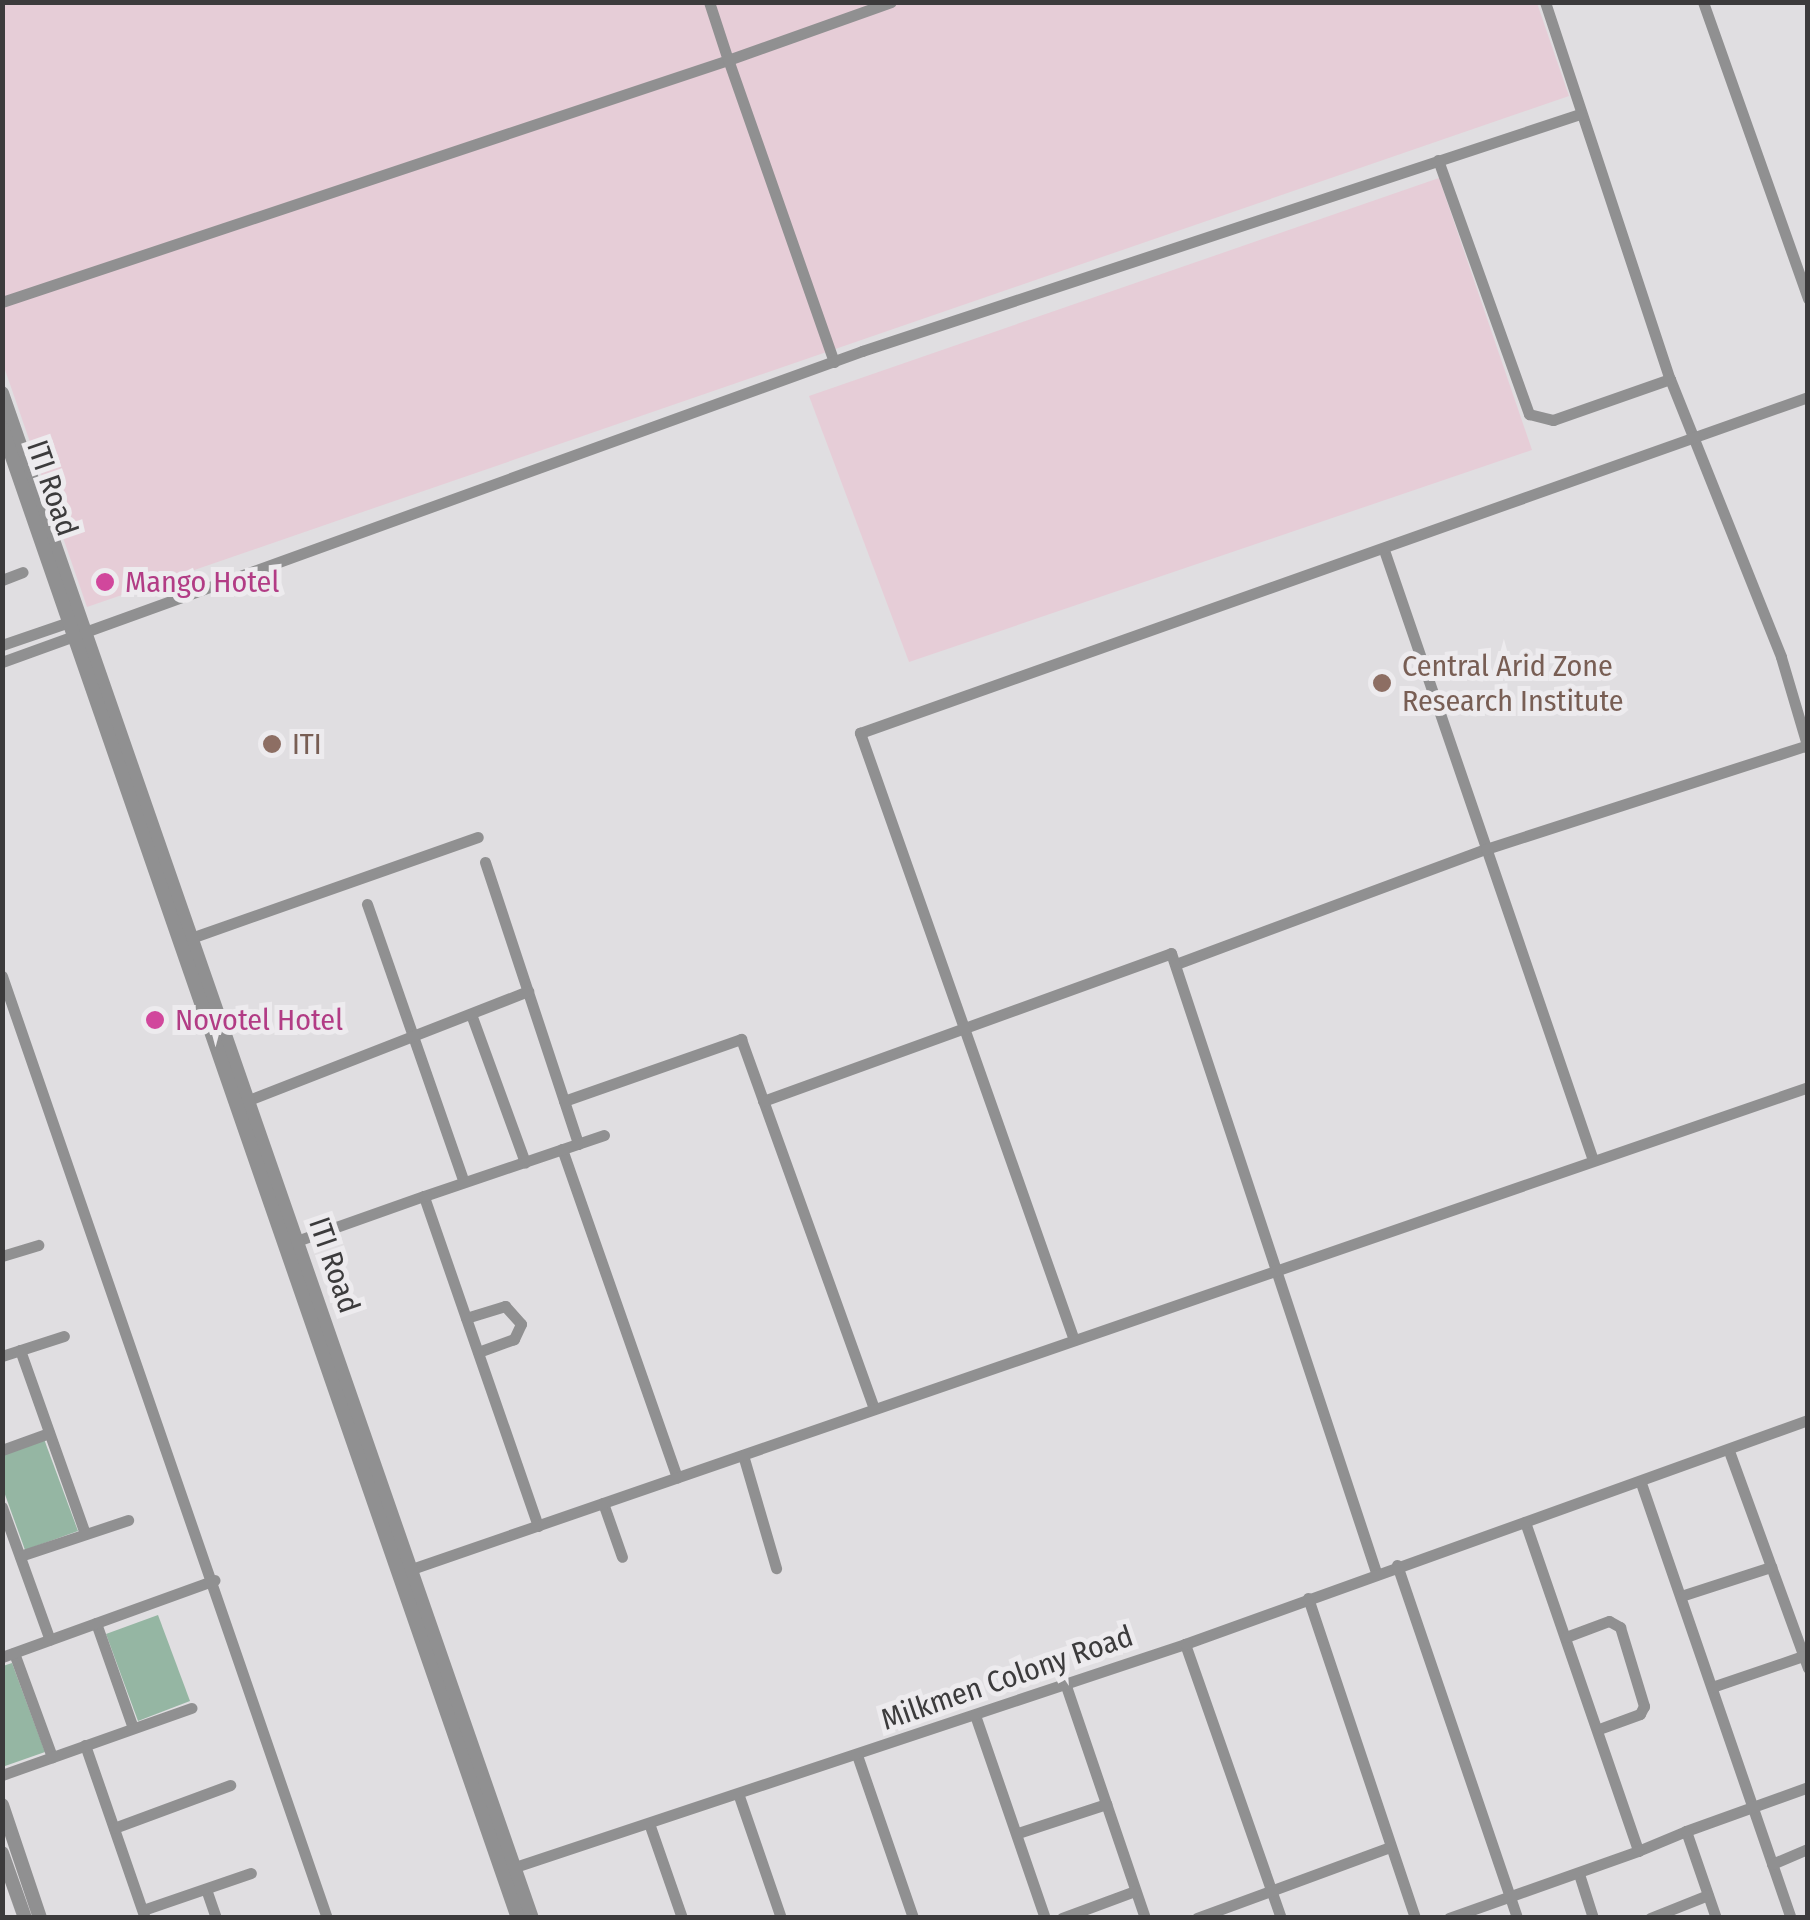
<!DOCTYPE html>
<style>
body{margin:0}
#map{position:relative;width:1810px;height:1920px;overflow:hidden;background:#e0dee1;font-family:"Fira Sans Condensed",sans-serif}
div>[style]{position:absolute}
.industrial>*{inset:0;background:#e6cdd7}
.green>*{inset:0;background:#95b6a3}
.minor>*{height:11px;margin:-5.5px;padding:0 5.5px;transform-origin:5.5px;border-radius:5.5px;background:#909091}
.tertiary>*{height:14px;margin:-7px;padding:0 7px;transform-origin:7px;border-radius:7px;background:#909091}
.dots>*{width:28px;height:28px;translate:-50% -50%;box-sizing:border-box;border:5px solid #edebee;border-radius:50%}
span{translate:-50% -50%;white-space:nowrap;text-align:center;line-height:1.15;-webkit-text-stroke:10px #edebee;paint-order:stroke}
.street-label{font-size:30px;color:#3c3b3c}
.hotel-label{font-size:30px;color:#b23c85}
.left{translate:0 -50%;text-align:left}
.education-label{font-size:30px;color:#785e54}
.frame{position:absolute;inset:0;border:5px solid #3c3b3c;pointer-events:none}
</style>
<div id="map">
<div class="industrial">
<div style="clip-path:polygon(2px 3px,1537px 3px,1569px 96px,87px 607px,3px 364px)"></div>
<div style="clip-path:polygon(1439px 178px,1532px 450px,909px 662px,809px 396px)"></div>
</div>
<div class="green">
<div style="clip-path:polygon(44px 1439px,78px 1531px,25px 1550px,3px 1489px,3px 1454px)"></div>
<div style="clip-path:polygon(158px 1615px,190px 1701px,138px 1721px,106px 1634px)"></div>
<div style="clip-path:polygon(12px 1663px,45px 1752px,5px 1766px,3px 1666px)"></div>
</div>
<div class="minor">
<div style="left:1545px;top:2px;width:397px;rotate:71.7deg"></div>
<div style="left:1670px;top:379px;width:299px;rotate:68.2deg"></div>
<div style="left:1781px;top:657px;width:95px;rotate:73.5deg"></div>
<div style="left:1703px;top:2px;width:315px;rotate:70.5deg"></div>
<div style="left:1438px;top:160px;width:270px;rotate:70.3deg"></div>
<div style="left:1529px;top:414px;width:25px;rotate:14deg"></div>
<div style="left:1553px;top:420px;width:124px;rotate:-19.3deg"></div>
<div style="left:2px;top:302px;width:765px;rotate:-18.43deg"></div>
<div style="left:728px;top:60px;width:61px;rotate:-108.1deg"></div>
<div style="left:834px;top:362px;width:320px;rotate:-109.3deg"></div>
<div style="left:728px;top:60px;width:173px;rotate:-19.6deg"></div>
<div style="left:1384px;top:550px;width:645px;rotate:71.09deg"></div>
<div style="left:2px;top:580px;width:22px;rotate:-21deg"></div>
<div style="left:2px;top:645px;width:71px;rotate:-18.9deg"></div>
<div style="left:2px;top:662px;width:915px;rotate:-19.88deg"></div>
<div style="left:862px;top:351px;width:756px;rotate:-18.27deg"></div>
<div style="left:485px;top:862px;width:297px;rotate:71.7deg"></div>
<div style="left:367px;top:904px;width:294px;rotate:70.8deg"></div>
<div style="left:191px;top:938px;width:304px;rotate:-19.4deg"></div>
<div style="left:1176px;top:964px;width:331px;rotate:-20.4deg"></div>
<div style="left:1486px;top:849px;width:338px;rotate:-17.9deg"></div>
<div style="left:2px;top:976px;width:996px;rotate:70.97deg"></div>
<div style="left:471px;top:1014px;width:158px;rotate:70deg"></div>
<div style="left:246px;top:1101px;width:303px;rotate:-21.3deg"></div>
<div style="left:564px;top:1101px;width:188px;rotate:-19.3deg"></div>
<div style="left:741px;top:1039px;width:393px;rotate:70.2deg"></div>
<div style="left:763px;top:1101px;width:434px;rotate:-19.9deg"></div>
<div style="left:1171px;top:953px;width:652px;rotate:71.68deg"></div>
<div style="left:562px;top:1149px;width:348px;rotate:70.7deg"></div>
<div style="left:291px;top:1243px;width:141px;rotate:-19.5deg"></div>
<div style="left:2px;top:1256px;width:38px;rotate:-17deg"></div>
<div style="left:466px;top:1318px;width:41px;rotate:-17.1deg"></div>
<div style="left:505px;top:1306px;width:24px;rotate:48deg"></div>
<div style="left:521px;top:1324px;width:17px;rotate:115deg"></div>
<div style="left:514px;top:1339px;width:38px;rotate:160deg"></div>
<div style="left:1074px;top:1340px;width:644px;rotate:-109.42deg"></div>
<div style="left:860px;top:733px;width:1006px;rotate:-19.52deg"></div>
<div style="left:20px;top:1350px;width:195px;rotate:70.5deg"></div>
<div style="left:2px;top:1356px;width:65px;rotate:-17.9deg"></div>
<div style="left:2px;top:1450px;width:50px;rotate:-19.9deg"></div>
<div style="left:1729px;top:1451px;width:231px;rotate:70deg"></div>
<div style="left:743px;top:1455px;width:118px;rotate:73.7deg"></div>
<div style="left:1641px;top:1483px;width:460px;rotate:71deg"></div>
<div style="left:603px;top:1503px;width:57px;rotate:70.6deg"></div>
<div style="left:2px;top:1507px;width:141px;rotate:70.2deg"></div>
<div style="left:1525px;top:1522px;width:348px;rotate:71deg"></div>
<div style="left:1638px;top:1851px;width:52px;rotate:-22.6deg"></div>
<div style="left:1686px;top:1831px;width:92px;rotate:71deg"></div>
<div style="left:538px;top:1526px;width:349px;rotate:-109.1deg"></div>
<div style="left:424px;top:1196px;width:190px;rotate:-18.7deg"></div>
<div style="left:20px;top:1556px;width:114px;rotate:-18.4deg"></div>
<div style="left:1397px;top:1565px;width:373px;rotate:71.2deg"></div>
<div style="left:403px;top:1572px;width:1486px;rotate:-19.04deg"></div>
<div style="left:1681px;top:1596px;width:95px;rotate:-17.9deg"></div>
<div style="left:1308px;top:1598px;width:337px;rotate:71.5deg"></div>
<div style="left:96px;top:1623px;width:111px;rotate:70.6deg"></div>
<div style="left:1566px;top:1637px;width:46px;rotate:-20.4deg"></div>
<div style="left:1609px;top:1621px;width:13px;rotate:29deg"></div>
<div style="left:1620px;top:1627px;width:83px;rotate:73.1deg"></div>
<div style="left:1644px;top:1706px;width:9px;rotate:117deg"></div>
<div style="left:1640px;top:1714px;width:44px;rotate:159.9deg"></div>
<div style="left:1185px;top:1644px;width:290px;rotate:70.7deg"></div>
<div style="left:14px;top:1653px;width:111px;rotate:69.9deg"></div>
<div style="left:2px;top:1657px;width:226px;rotate:-19.9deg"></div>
<div style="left:1065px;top:1683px;width:248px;rotate:71.2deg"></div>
<div style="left:1712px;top:1687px;width:96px;rotate:-18.8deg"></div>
<div style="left:975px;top:1715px;width:215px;rotate:71deg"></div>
<div style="left:85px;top:1745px;width:183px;rotate:70.9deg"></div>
<div style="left:857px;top:1755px;width:172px;rotate:71deg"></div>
<div style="left:2px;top:1775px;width:201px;rotate:-19.5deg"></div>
<div style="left:739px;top:1796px;width:129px;rotate:71deg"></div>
<div style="left:650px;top:1826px;width:97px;rotate:70.8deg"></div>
<div style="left:114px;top:1828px;width:124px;rotate:-20.3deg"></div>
<div style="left:1686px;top:1831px;width:130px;rotate:-19.8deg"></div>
<div style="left:1018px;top:1833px;width:93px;rotate:-18.2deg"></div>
<div style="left:1772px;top:1864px;width:39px;rotate:-23deg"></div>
<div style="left:506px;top:1870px;width:716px;rotate:-18.41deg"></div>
<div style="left:1185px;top:1644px;width:662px;rotate:-19.78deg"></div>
<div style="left:1579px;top:1874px;width:46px;rotate:72.3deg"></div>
<div style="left:206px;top:1889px;width:31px;rotate:71deg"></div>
<div style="left:143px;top:1910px;width:114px;rotate:-18.9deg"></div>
<div style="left:1062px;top:1918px;width:78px;rotate:-20.3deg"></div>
<div style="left:1197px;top:1918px;width:206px;rotate:-20.2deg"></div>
<div style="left:1449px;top:1918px;width:201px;rotate:-19.5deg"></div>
<div style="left:1650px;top:1918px;width:62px;rotate:-21.6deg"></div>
</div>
<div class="tertiary">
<div style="left:2px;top:393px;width:1614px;rotate:70.84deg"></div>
<div style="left:2px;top:428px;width:1577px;rotate:70.9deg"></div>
<div style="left:2px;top:1805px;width:119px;rotate:71.4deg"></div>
<div style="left:2px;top:1853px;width:69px;rotate:70.5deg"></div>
</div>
<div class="dots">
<div style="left:105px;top:582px;background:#d1479c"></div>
<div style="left:1382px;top:683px;background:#8d6e63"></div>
<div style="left:272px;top:744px;background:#8d6e63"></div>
<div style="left:155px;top:1020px;background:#d1479c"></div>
</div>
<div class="street-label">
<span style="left:52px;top:488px;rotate:71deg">ITI Road</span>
<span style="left:334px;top:1265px;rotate:71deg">ITI Road</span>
<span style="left:1007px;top:1678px;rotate:-19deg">Milkmen Colony Road</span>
</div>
<div class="hotel-label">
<span class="left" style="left:125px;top:582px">Mango Hotel</span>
<span class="left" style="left:175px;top:1020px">Novotel Hotel</span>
</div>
<div class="education-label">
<span class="left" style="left:1402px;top:683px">Central Arid Zone<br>Research Institute</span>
<span class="left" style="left:292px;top:744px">ITI</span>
</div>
<div class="frame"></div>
</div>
